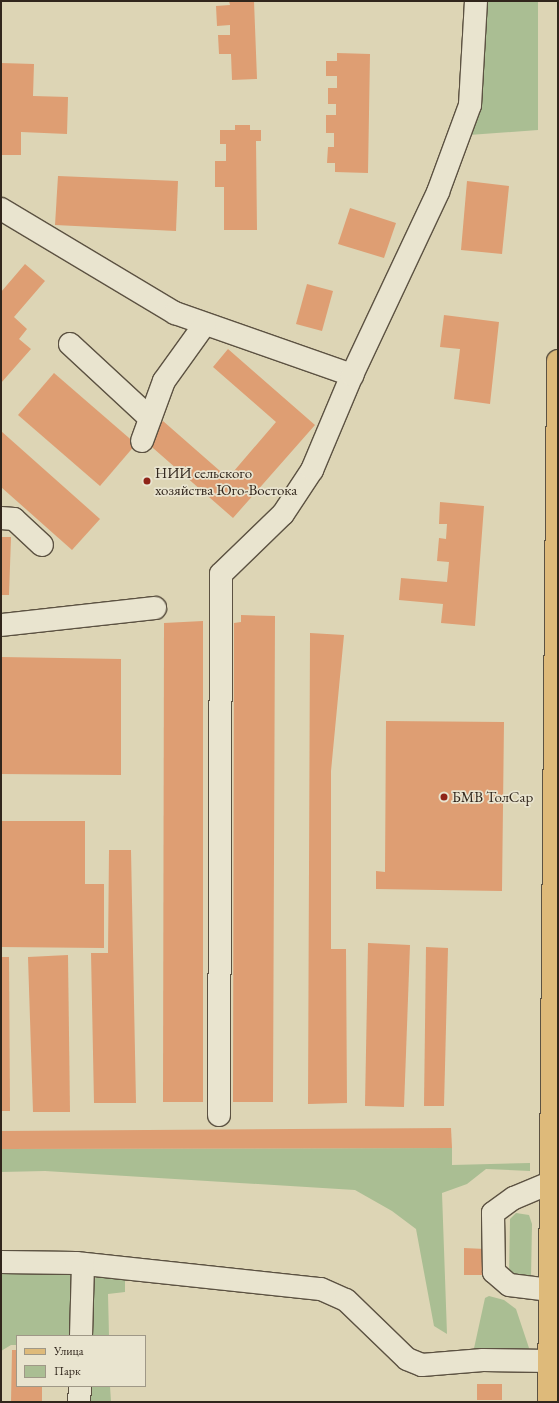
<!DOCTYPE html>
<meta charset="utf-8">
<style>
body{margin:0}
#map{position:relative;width:559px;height:1403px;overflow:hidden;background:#ddd5b5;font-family:"EB Garamond",serif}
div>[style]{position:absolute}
.green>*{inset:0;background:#aabe93}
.building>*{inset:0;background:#de9e73}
.roads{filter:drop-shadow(1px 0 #5c5242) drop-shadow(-1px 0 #5c5242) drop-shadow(0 1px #5c5242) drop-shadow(0 -1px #5c5242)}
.minor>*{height:22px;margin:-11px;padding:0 11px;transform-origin:11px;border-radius:11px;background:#e9e4cf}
.major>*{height:22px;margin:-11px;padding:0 11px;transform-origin:11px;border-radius:11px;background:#deba7a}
.dots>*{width:11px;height:11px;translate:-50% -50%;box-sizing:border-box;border:2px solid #e9e4cf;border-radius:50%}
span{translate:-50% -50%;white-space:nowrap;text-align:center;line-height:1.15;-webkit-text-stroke:3.5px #e9e4cf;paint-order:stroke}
.poi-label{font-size:15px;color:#31261c}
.left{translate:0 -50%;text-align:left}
.frame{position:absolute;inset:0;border:2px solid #31261c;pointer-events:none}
.legend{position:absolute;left:16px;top:1335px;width:130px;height:52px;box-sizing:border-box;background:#e9e4cf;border:1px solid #9f9887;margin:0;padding:5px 7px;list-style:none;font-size:12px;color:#31261c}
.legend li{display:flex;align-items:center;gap:8px;height:20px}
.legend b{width:20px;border:1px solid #9f9887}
</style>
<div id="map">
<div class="green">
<div style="clip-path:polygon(480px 1px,538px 1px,538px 130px,469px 135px)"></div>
<div style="clip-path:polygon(452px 1148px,452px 1165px,530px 1163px,530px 1171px,486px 1169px,467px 1184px,442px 1193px,447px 1334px,434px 1326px,416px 1229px,392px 1211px,355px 1190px,45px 1171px,1px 1172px,1px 1149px)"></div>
<div style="clip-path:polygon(516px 1213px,529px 1215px,532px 1224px,531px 1278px,509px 1277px,510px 1219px)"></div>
<div style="clip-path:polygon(1px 1270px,61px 1270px,71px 1275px,74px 1285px,71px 1336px,17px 1336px,17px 1345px,11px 1345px,1px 1351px)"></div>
<div style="clip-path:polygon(107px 1272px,125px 1277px,125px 1292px,108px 1294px,109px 1336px,89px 1336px,90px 1301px,94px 1279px)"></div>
<div style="clip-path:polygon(489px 1296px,504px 1300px,516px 1309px,531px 1354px,473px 1353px,485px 1298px)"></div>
<div style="clip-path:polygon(88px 1386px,110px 1386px,111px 1402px,88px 1402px)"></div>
</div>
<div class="building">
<div style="clip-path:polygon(229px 1px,254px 1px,257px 79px,232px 80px,231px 54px,219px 54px,218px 35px,230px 35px,230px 25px,217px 26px,216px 6px,230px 5px)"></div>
<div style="clip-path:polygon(337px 53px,370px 54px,368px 173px,335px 172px,335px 163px,327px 163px,328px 147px,334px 147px,334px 133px,326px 133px,326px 115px,336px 115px,336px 104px,328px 104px,328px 88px,337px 88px,337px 76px,326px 76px,326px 61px,337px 61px)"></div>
<div style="clip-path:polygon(1px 63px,34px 64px,33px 96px,68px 97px,67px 134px,21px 132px,21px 155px,1px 155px)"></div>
<div style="clip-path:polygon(235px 125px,250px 125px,250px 130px,261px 130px,261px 141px,256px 141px,257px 230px,224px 230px,224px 187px,215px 187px,215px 161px,226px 161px,226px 144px,220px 144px,220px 130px,235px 130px)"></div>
<div style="clip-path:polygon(58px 176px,178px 181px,176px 231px,55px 225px)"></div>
<div style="clip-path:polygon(467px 181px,509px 186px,502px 254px,461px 250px)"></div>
<div style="clip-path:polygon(350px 208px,396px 223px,384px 258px,338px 244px)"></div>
<div style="clip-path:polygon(25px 264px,45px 281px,14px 317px,27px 329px,19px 339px,31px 349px,1px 383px,1px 292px)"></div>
<div style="clip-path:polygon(307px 284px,333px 291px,322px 331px,296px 324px)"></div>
<div style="clip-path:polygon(444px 315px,499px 322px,490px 404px,454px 399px,460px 349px,440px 347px)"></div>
<div style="clip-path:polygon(228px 349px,315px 425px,233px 518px,145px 441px,163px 421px,228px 478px,276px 422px,213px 367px)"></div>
<div style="clip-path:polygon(54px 373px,136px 444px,100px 486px,18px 415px)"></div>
<div style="clip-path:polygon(1px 431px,100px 519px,72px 550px,1px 487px)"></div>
<div style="clip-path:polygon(440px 502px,484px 506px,475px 626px,441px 623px,443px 604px,399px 600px,401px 578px,447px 582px,449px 562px,437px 561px,439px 538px,446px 539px,447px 524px,439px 524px)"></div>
<div style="clip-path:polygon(1px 537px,11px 537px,9px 595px,1px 595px)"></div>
<div style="clip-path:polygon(241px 615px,275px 616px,273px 1102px,233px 1102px,234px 623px,241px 622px)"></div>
<div style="clip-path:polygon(203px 621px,203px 1102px,163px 1102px,164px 623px)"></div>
<div style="clip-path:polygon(310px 633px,344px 635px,331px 771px,331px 949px,346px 949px,347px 1103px,308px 1104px)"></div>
<div style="clip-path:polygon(1px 657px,121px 659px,121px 775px,1px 774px)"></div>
<div style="clip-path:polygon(386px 721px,504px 722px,502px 891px,376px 889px,376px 871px,385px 872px)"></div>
<div style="clip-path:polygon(1px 821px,85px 821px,85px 884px,104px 884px,104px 948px,1px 947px)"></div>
<div style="clip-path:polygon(109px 850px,131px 850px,136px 1103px,94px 1103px,91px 953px,108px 953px)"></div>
<div style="clip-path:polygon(368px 943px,410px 945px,404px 1107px,365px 1106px)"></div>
<div style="clip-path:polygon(426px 947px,448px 948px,444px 1106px,424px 1106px)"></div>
<div style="clip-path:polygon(68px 955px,70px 1112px,33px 1112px,28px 957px)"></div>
<div style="clip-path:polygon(1px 957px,9px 957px,10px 1111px,1px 1111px)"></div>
<div style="clip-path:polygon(451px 1128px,452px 1148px,1px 1149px,1px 1131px)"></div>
<div style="clip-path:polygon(464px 1248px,485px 1249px,485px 1275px,464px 1275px)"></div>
<div style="clip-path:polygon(12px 1350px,17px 1350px,17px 1386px,42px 1386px,42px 1402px,11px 1402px)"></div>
<div style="clip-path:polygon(477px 1384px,502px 1384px,502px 1400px,477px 1400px)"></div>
</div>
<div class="roads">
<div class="minor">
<div style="left:1px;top:209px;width:203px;rotate:30.9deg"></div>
<div style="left:175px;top:313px;width:188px;rotate:19.3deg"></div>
<div style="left:70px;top:344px;width:109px;rotate:42.8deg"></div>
<div style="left:142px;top:441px;width:64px;rotate:-69.9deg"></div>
<div style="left:164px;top:381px;width:70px;rotate:-54.3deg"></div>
<div style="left:1px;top:518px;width:13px;rotate:4deg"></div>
<div style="left:14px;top:519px;width:38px;rotate:43deg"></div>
<div style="left:1px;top:625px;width:155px;rotate:-6.3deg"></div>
<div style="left:219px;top:1115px;width:541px;rotate:-89.79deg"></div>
<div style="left:221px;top:574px;width:86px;rotate:-44.1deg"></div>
<div style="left:283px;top:514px;width:53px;rotate:-56.6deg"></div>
<div style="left:312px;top:470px;width:103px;rotate:-67.2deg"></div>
<div style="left:352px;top:375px;width:202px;rotate:-64.8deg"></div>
<div style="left:438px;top:192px;width:93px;rotate:-69.8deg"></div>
<div style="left:470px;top:105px;width:104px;rotate:-86.7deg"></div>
<div style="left:1px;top:1262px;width:75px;rotate:0.8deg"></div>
<div style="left:76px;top:1263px;width:246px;rotate:6.1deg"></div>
<div style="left:321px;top:1289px;width:27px;rotate:24deg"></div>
<div style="left:346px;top:1300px;width:85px;rotate:44deg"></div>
<div style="left:407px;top:1359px;width:16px;rotate:22deg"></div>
<div style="left:422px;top:1365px;width:61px;rotate:-4.7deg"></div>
<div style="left:483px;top:1360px;width:66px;rotate:0.9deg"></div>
<div style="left:550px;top:1290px;width:41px;rotate:-173deg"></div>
<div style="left:509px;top:1285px;width:20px;rotate:-139deg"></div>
<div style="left:494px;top:1272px;width:59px;rotate:-91deg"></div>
<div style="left:493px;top:1213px;width:26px;rotate:-36deg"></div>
<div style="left:514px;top:1198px;width:41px;rotate:-22.8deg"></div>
<div style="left:81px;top:1336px;width:72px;rotate:-88.4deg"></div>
<div style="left:79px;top:1402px;width:16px;rotate:-86deg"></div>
</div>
<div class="major">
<div style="left:549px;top:1402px;width:1041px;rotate:-89.5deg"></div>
</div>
</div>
<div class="dots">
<div style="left:147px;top:481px;background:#8f2418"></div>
<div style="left:444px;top:797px;background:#8f2418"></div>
</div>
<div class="poi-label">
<span class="left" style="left:155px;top:481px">НИИ сельского<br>хозяйства Юго-Востока</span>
<span class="left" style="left:452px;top:797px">БМВ ТолСар</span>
</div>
<div class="frame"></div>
<ul class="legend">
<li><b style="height:5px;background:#deba7a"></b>Улица</li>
<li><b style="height:11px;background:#aabe93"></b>Парк</li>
</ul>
</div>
